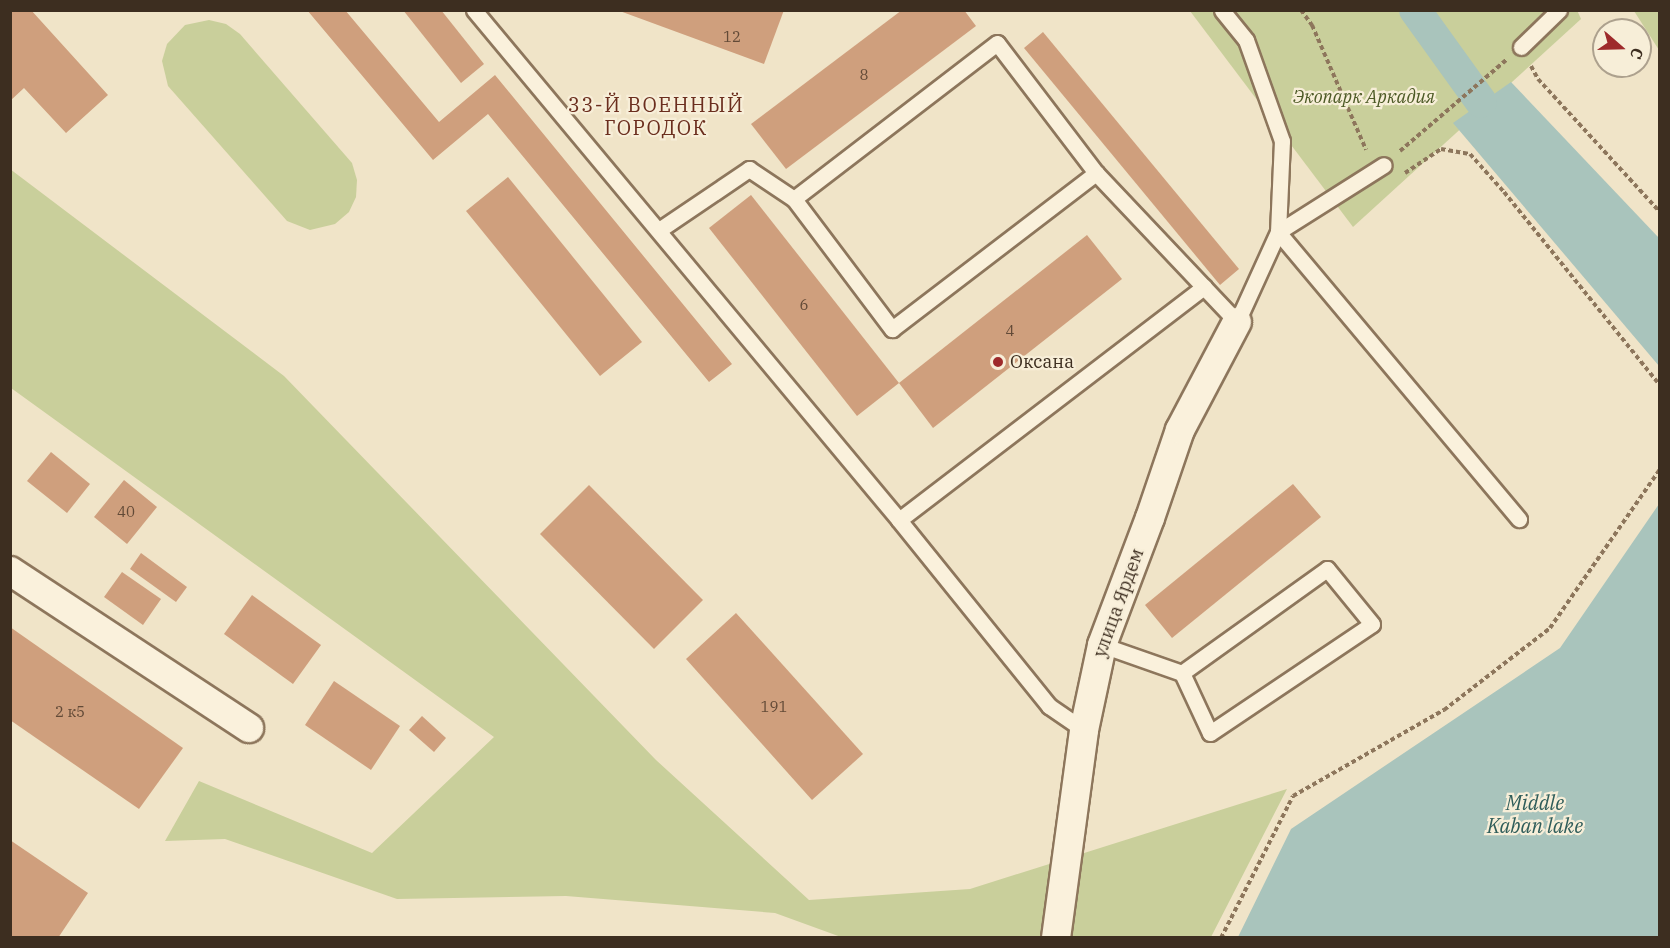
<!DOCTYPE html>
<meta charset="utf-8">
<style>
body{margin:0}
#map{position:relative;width:1670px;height:948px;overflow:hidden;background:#f0e4c8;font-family:"IBM Plex Serif",serif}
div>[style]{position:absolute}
.green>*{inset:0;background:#c9cf9b}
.water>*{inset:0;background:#a9c4bc}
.canal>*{height:32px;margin:-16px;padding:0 16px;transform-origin:16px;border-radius:16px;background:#a9c4bc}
.building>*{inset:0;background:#cf9f7d}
.path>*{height:4px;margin-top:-2px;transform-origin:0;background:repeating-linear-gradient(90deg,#8d765c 0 4.5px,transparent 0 7.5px)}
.roads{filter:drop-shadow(2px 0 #8d765c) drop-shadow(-2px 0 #8d765c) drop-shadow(0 2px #8d765c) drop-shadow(0 -2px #8d765c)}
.service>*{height:15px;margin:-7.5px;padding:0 7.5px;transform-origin:7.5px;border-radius:7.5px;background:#faf1dc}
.minor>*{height:28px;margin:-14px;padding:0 14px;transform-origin:14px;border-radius:14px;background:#faf1dc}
.dots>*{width:16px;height:16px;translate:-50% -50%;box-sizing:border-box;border:3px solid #f7eed8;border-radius:50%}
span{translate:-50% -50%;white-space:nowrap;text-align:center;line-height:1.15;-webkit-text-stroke:4.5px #f7eed8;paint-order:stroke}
.number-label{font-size:15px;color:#624a37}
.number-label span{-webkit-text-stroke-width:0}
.park-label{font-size:18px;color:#4d5a26;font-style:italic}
.poi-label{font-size:18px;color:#3d2e20}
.left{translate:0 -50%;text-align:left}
.street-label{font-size:18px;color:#3d2e20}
.neighbourhood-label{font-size:20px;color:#6b2e1e;letter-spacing:1.5px}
.water-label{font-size:20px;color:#2f5d5a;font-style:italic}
.frame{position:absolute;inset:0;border:12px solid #3d2e20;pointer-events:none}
.north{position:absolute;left:1592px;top:18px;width:60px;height:60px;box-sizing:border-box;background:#f7eed8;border:2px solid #ada18e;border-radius:50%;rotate:110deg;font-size:16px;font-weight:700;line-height:24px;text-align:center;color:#3d2e20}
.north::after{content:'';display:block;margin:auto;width:21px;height:27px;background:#9e2a2b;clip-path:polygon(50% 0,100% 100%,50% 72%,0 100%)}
</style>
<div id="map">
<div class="green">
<div style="clip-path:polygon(1577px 10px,1581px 19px,1353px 227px,1190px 11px)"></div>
<div style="clip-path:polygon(1634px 11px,1659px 11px,1659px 50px)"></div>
<div style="clip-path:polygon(209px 20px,226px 24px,240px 34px,352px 163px,357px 180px,356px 197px,349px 212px,335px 224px,310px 230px,287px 221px,168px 86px,162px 61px,167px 44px,185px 25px)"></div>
<div style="clip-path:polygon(10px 169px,284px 376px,656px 760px,809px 900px,970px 889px,1287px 789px,1211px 937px,841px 937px,775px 913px,566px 896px,397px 899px,225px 839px,165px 841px,199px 781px,372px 853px,494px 737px,11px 388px)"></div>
</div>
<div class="water">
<div style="clip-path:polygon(1511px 82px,1659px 238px,1659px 366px,1453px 123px)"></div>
<div style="clip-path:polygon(1659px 504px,1659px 937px,1238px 937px,1291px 829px,1560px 648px)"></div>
</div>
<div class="canal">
<div style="left:1415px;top:10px;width:113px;rotate:54.3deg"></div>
</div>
<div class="building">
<div style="clip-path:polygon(10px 10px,31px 10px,108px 95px,66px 133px,24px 88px,10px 101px)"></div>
<div style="clip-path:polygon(307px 10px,345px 10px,439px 122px,495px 75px,732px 364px,709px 382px,488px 114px,433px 160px)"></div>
<div style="clip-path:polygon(403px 10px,441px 10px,484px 64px,461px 83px)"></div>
<div style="clip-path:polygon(617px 10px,784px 10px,764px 64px)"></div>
<div style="clip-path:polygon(902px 10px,964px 10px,976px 26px,786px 169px,751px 124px)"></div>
<div style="clip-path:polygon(1043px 32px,1239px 269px,1220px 285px,1024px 48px)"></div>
<div style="clip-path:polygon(508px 177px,642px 342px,600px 376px,466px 211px)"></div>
<div style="clip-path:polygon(751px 195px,899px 383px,857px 416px,709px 228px)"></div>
<div style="clip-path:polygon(1087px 235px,1122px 279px,933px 428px,899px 383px)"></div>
<div style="clip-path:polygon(51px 452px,90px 484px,67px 513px,27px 481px)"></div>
<div style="clip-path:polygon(124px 480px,157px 507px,127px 544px,94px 517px)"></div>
<div style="clip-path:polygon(1293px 484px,1321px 517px,1172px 638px,1145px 605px)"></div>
<div style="clip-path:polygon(589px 485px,703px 600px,654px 649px,540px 534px)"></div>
<div style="clip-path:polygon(141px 553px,187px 587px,176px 602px,130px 569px)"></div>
<div style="clip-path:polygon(122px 572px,161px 599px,143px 625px,104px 597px)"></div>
<div style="clip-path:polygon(252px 595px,321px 645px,293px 684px,224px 634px)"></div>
<div style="clip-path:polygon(736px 613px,863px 754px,812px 800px,686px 659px)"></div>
<div style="clip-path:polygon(10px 627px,183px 748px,139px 809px,10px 720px)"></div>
<div style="clip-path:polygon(334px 681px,400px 726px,371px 770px,305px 725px)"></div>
<div style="clip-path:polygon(422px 716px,446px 738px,434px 752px,409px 730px)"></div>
<div style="clip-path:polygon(10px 840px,88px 893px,58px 938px,10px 938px)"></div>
</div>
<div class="path">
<div style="left:1301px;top:10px;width:19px;rotate:54deg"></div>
<div style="left:1312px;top:25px;width:136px;rotate:66.6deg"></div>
<div style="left:1531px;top:66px;width:15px;rotate:62deg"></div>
<div style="left:1538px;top:79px;width:180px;rotate:47.5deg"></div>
<div style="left:1400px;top:151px;width:140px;rotate:-40.6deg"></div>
<div style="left:1405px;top:173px;width:43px;rotate:-33.7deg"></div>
<div style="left:1441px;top:149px;width:29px;rotate:10deg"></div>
<div style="left:1470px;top:154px;width:51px;rotate:48.2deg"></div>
<div style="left:1504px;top:192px;width:248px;rotate:51.1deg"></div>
<div style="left:1221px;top:938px;width:159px;rotate:-63.1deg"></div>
<div style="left:1293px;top:796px;width:174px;rotate:-29.7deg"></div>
<div style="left:1444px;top:710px;width:134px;rotate:-37.7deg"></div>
<div style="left:1550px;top:628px;width:193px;rotate:-55.3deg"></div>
</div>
<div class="roads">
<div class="service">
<div style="left:474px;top:10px;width:664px;rotate:50.19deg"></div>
<div style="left:899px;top:520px;width:239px;rotate:51.1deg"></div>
<div style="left:1049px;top:706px;width:42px;rotate:34.4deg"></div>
<div style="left:1521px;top:47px;width:53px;rotate:-44.2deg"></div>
<div style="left:1096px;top:173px;width:205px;rotate:46.6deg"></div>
<div style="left:1237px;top:322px;width:99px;rotate:-65.5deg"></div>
<div style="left:1278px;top:232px;width:91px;rotate:-87.5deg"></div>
<div style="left:1282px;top:141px;width:107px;rotate:-109.6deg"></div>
<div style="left:1246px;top:40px;width:38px;rotate:-129deg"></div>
<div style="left:659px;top:230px;width:109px;rotate:-34.1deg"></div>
<div style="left:749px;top:169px;width:54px;rotate:33.7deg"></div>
<div style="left:794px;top:199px;width:163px;rotate:53deg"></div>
<div style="left:892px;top:329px;width:257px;rotate:-37.4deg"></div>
<div style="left:1096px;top:173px;width:163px;rotate:-127.3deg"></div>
<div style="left:997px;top:43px;width:256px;rotate:142.5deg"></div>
<div style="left:1278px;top:232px;width:375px;rotate:50deg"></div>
<div style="left:1278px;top:232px;width:125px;rotate:-32.3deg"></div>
<div style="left:899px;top:520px;width:384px;rotate:-37.4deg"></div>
<div style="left:1102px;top:645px;width:85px;rotate:19.3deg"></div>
<div style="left:1182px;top:673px;width:66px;rotate:65deg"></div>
<div style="left:1210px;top:733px;width:195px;rotate:-33.9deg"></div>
<div style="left:1372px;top:624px;width:71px;rotate:-129.3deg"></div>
<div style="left:1327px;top:569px;width:178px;rotate:144.4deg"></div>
</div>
<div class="minor">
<div style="left:10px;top:571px;width:286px;rotate:33.3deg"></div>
<div style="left:1056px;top:938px;width:210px;rotate:-82.3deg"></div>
<div style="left:1084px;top:730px;width:87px;rotate:-78deg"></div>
<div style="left:1102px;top:645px;width:136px;rotate:-69.3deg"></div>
<div style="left:1150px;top:518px;width:93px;rotate:-71.2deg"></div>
<div style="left:1180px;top:430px;width:122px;rotate:-62.2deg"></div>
</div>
</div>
<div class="dots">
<div style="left:998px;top:362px;background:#9e2a2b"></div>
</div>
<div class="number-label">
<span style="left:732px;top:37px">12</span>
<span style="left:864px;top:75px">8</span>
<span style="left:804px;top:305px">6</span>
<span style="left:1010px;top:331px">4</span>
<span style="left:126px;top:512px">40</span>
<span style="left:774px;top:707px">191</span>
<span style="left:70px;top:712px">2 к5</span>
</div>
<div class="park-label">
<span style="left:1364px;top:97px">Экопарк Аркадия</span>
</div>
<div class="poi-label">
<span class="left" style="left:1010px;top:362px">Оксана</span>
</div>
<div class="street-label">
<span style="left:1119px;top:603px;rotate:-70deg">улица Ярдем</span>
</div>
<div class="neighbourhood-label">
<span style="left:656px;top:116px">33-Й ВОЕННЫЙ<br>ГОРОДОК</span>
</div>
<div class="water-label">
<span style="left:1535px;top:814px">Middle<br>Kaban lake</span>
</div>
<div class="frame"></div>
<div class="north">С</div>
</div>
